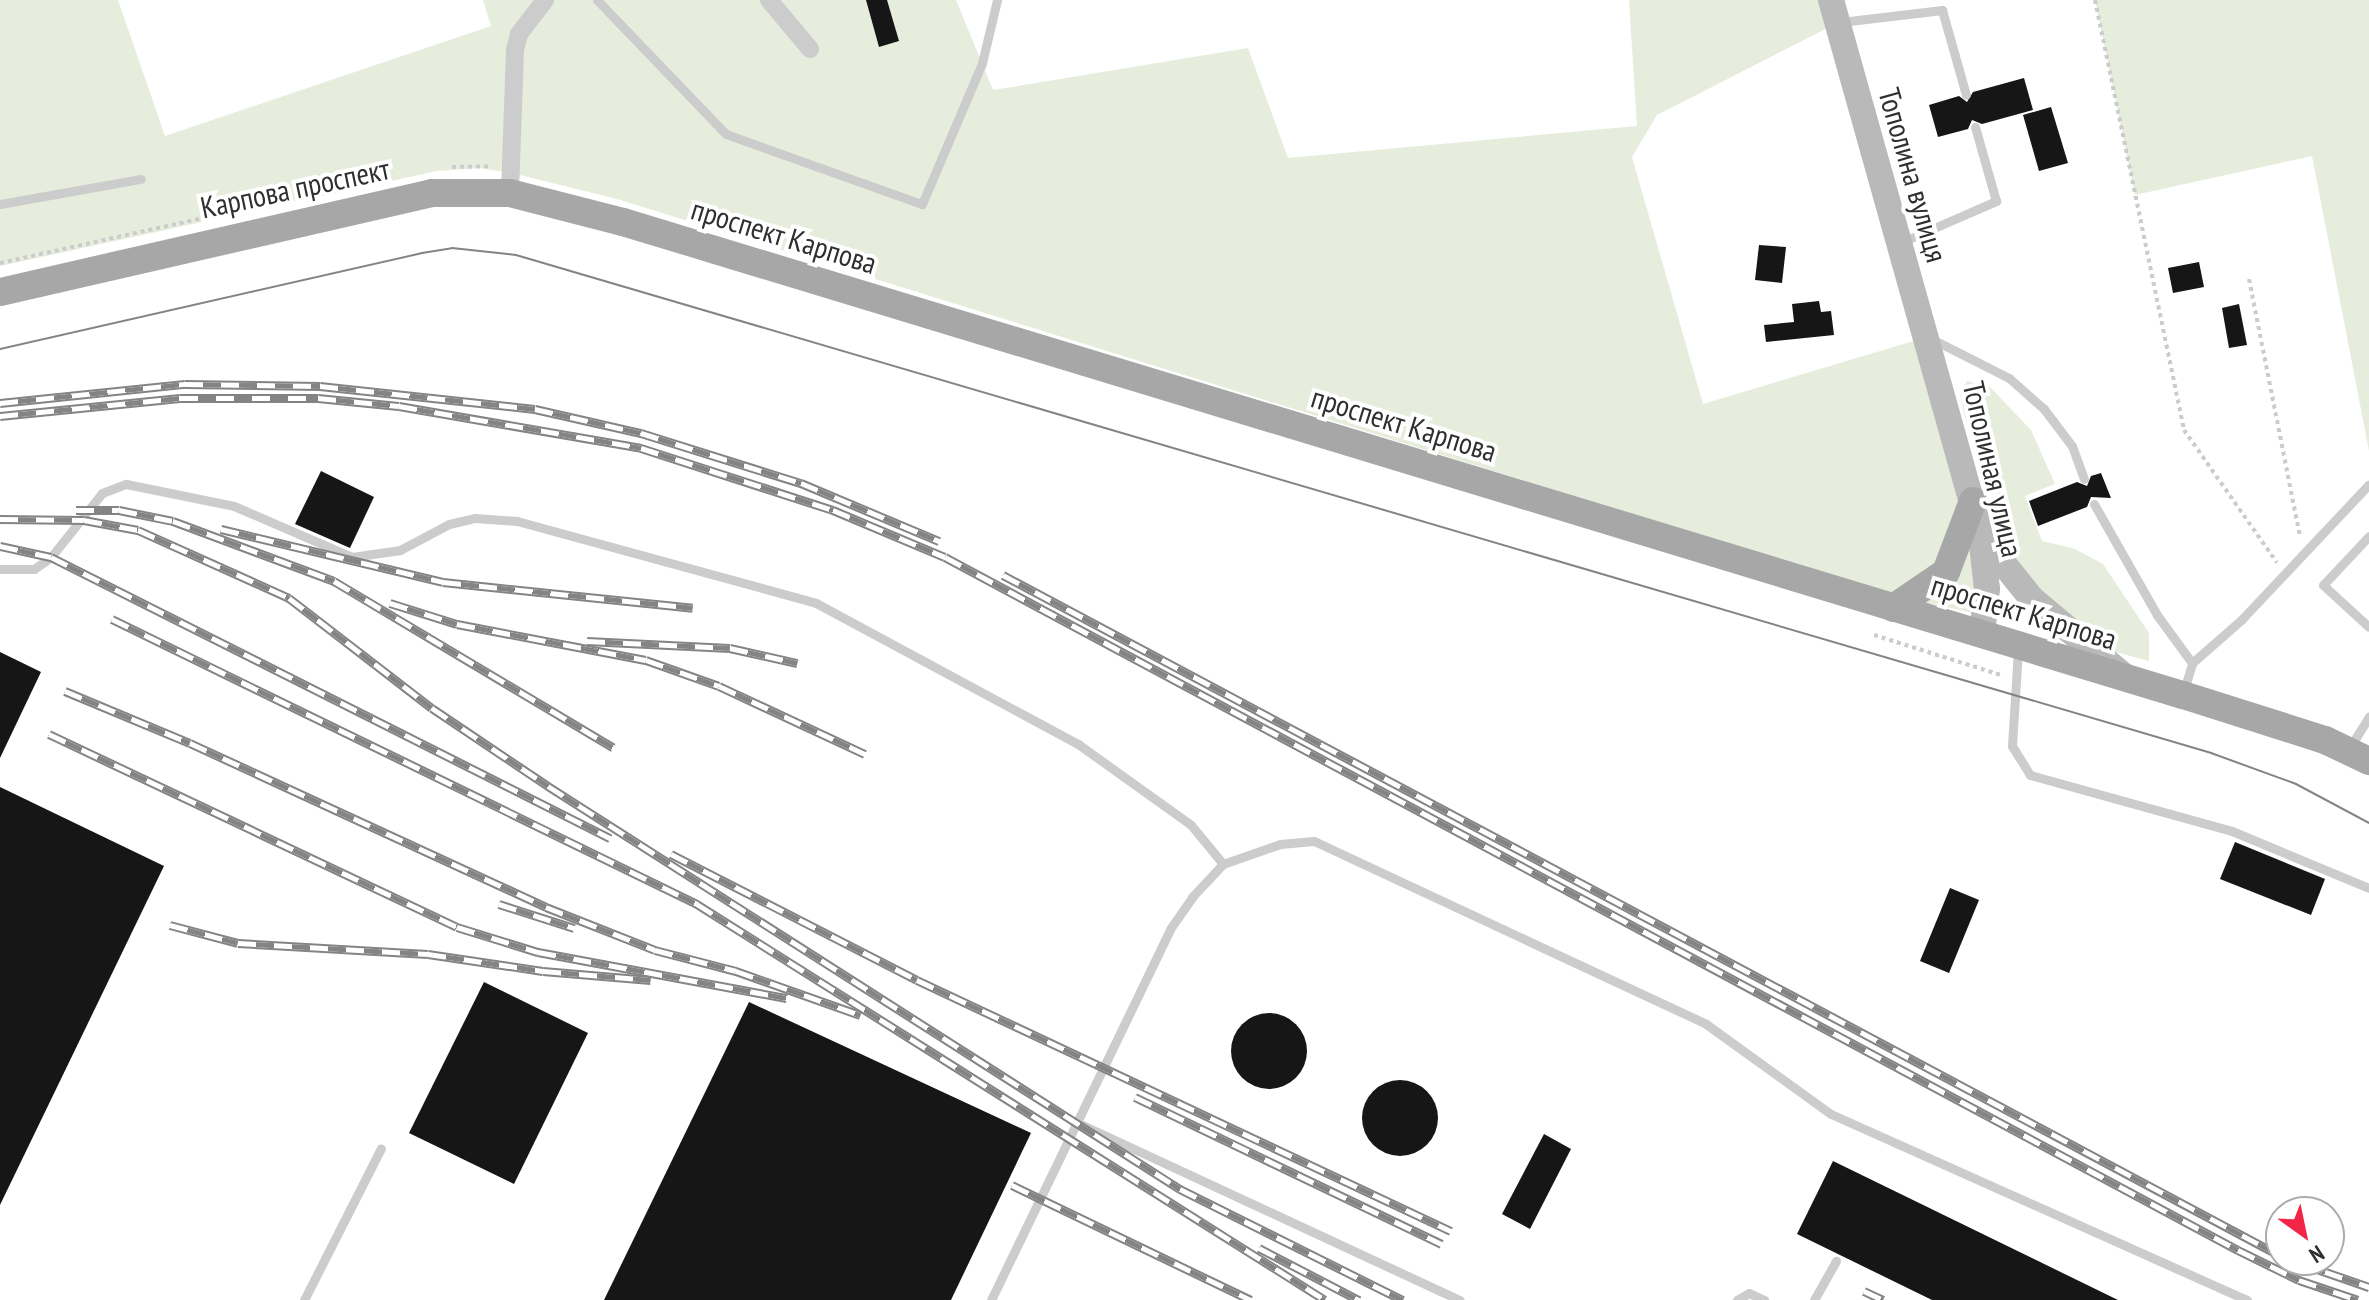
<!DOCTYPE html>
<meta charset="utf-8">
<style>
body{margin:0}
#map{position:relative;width:2369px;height:1300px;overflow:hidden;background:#fff;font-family:"PT Sans Narrow",sans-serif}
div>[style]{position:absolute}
.green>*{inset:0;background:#e7eddc}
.building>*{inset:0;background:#161616}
.round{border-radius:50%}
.path>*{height:4px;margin-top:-2px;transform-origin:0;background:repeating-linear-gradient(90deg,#ccc 0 4px,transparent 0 8px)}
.service>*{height:9px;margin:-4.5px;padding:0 4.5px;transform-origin:4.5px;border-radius:4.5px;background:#ccc}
.minor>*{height:18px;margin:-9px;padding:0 9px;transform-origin:9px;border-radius:9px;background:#ccc}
.secondary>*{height:26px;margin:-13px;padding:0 13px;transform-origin:13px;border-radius:13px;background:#b9b9b9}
.primary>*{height:28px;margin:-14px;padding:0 14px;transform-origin:14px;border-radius:14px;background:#a7a7a7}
.tram>*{height:2px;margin:-1px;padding:0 1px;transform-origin:1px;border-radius:1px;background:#848484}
.rail>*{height:9px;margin-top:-4.5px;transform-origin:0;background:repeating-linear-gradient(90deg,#fff 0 18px,#848484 0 36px);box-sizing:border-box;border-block:2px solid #848484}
span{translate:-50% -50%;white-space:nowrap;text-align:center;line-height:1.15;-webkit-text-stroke:8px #fff;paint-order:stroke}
.street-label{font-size:30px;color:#2f2f2f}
.north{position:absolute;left:2265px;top:1196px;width:80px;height:80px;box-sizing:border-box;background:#fff;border:2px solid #acacac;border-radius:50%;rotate:147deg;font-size:22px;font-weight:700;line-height:32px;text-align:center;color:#2f2f2f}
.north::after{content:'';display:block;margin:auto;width:28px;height:36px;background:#f22547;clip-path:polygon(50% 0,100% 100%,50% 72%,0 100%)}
</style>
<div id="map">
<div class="green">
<div style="clip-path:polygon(0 0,118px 0,165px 136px,491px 26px,483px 0,956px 0,993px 90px,1248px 48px,1288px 158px,1637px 126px,1629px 0,1831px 0,1837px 23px,1657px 115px,1632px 157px,1703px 404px,1927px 337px,1975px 506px,2000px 619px,1897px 596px,617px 199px,512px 173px,479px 168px,437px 171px,0 266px)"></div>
<div style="clip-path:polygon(2095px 0,2369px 0,2369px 451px,2312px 156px,2135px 195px)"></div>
<div style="clip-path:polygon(1967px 381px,1990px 387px,2031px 430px,2055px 484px,2025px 496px,2042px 541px,2075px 549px,2103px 564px,2149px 633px,2149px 661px,2112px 651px,2040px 594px,2009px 556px,2012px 550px,1995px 482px,1985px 477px,1964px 413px,1960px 393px)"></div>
</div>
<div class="building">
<div style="clip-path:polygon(866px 0,887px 0,899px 41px,879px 47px)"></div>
<div style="clip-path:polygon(2024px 78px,2033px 110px,1982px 124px,1972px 120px,1968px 129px,1938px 137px,1929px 105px,1959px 96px,1967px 102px,1973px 92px)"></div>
<div style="clip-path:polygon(2051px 107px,2068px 163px,2039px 171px,2023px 115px)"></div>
<div style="clip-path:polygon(1759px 245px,1786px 247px,1782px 283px,1755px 280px)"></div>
<div style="clip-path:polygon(2199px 262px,2204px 287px,2173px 293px,2168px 268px)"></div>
<div style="clip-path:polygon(1819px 301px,1821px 312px,1831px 311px,1834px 335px,1766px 342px,1764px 325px,1794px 322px,1792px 304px)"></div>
<div style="clip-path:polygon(2239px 304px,2247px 345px,2229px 348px,2222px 308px)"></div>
<div style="clip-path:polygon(321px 471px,374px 497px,350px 548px,295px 524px)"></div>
<div style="clip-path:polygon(2101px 473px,2111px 498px,2091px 497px,2087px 507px,2038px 526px,2029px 501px,2077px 482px,2087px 486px,2091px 476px)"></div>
<div style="clip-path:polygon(0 652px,41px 672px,0 758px)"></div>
<div style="clip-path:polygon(0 787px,164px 866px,0 1205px)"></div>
<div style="clip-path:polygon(2235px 842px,2325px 879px,2311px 915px,2220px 879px)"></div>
<div style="clip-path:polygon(1950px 888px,1979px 900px,1949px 973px,1920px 961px)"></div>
<div style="clip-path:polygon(484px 982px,588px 1033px,514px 1184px,409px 1133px)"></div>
<div style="clip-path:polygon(749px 1002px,1031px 1133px,951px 1300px,604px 1300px)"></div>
<div class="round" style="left:1231px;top:1013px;width:76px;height:76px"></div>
<div class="round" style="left:1362px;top:1080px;width:76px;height:76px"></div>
<div style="clip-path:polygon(1544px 1134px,1571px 1149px,1530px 1229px,1502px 1214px)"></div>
<div style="clip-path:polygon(1833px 1161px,2118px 1300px,1932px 1300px,1797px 1234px)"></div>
</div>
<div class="path">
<div style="left:2095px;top:0;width:439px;rotate:78.3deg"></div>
<div style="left:2184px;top:430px;width:162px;rotate:55deg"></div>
<div style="left:452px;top:167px;width:39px;rotate:-1deg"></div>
<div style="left:0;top:263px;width:282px;rotate:-12.5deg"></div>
<div style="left:2249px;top:279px;width:262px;rotate:78.8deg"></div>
<div style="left:1874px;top:635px;width:133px;rotate:17.5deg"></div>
</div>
<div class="service">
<div style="left:597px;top:0;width:186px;rotate:46.1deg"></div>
<div style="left:726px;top:134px;width:208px;rotate:19.7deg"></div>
<div style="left:922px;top:204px;width:153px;rotate:-66.9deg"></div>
<div style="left:982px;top:63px;width:65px;rotate:-76.6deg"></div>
<div style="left:1841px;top:22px;width:102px;rotate:-6.8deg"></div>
<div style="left:1942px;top:10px;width:88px;rotate:74.2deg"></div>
<div style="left:0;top:204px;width:143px;rotate:-10.1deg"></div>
<div style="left:1902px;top:242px;width:103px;rotate:-23.6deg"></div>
<div style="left:1996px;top:201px;width:77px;rotate:-105.8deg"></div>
<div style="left:1930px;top:338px;width:89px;rotate:26.9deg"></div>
<div style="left:2009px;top:378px;width:47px;rotate:41.5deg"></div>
<div style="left:2044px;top:409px;width:46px;rotate:52.9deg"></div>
<div style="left:2072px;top:446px;width:35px;rotate:70deg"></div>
<div style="left:2094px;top:504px;width:128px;rotate:60.4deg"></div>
<div style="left:2157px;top:615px;width:59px;rotate:53.9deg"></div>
<div style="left:2369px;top:536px;width:67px;rotate:133.2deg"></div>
<div style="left:2323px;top:585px;width:62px;rotate:42.4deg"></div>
<div style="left:0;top:569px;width:34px"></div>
<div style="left:34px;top:569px;width:21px;rotate:-35deg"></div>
<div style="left:51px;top:557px;width:82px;rotate:-51.4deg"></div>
<div style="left:102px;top:493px;width:26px;rotate:-21deg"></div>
<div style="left:126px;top:484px;width:110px;rotate:11.5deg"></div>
<div style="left:234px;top:506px;width:129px;rotate:23.4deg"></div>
<div style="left:352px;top:557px;width:49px;rotate:-8.3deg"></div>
<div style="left:400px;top:550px;width:55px;rotate:-28deg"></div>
<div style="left:449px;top:524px;width:27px;rotate:-13deg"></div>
<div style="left:475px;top:518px;width:42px;rotate:4.1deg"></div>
<div style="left:517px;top:521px;width:310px;rotate:15.3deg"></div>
<div style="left:816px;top:603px;width:298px;rotate:28.3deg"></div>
<div style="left:1078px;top:744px;width:139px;rotate:35.6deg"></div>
<div style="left:1191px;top:825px;width:50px;rotate:50.6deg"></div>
<div style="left:2018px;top:650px;width:96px;rotate:93.6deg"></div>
<div style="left:2012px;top:746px;width:34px;rotate:58deg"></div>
<div style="left:2030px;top:775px;width:210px;rotate:15.5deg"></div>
<div style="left:2232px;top:831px;width:148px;rotate:22.6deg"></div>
<div style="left:2184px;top:690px;width:28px;rotate:-73deg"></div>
<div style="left:2192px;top:663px;width:67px;rotate:-41.3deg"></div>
<div style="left:2242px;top:619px;width:185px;rotate:-46.7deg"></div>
<div style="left:2350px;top:747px;width:36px;rotate:-58deg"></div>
<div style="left:1076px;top:1122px;width:423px;rotate:24.9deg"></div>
<div style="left:304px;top:1300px;width:170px;rotate:-63.1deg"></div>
<div style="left:991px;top:1300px;width:412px;rotate:-64.2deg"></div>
<div style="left:1170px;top:929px;width:39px;rotate:-55deg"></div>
<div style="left:1192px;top:897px;width:45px;rotate:-46.8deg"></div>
<div style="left:1223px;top:864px;width:60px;rotate:-19.3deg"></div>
<div style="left:1280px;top:844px;width:34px;rotate:-5deg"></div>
<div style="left:1314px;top:841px;width:433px;rotate:25deg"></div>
<div style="left:1706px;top:1024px;width:154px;rotate:35.8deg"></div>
<div style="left:1831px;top:1114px;width:456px;rotate:24.1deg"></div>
<div style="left:1737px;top:1300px;width:14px;rotate:-30deg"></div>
<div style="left:1749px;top:1293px;width:17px;rotate:25deg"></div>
<div style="left:1814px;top:1300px;width:45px;rotate:-60.6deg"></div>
</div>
<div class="minor">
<div style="left:769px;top:0;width:64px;rotate:50.1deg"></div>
<div style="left:510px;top:193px;width:143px;rotate:-88deg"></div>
<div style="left:515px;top:50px;width:16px;rotate:-76deg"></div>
<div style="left:519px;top:34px;width:43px;rotate:-52.6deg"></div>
</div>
<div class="secondary">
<div style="left:1831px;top:0;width:556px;rotate:74.34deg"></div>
<div style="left:1981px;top:535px;width:54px;rotate:83.7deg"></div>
<div style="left:1987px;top:589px;width:45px;rotate:96.3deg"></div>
<div style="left:1983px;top:538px;width:78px;rotate:51.2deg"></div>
<div style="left:2032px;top:599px;width:119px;rotate:39.9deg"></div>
</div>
<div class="primary">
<div style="left:0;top:292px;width:443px;rotate:-12.9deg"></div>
<div style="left:432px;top:193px;width:78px"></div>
<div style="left:510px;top:193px;width:117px;rotate:14.4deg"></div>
<div style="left:623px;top:222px;width:1630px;rotate:16.87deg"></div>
<div style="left:2183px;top:695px;width:149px;rotate:17.6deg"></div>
<div style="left:2325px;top:740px;width:49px;rotate:25.5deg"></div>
<div style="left:1893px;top:608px;width:64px;rotate:-34.2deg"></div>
<div style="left:1946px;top:572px;width:76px;rotate:-69.2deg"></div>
</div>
<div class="tram">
<div style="left:0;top:349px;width:433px;rotate:-12.8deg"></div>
<div style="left:422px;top:253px;width:30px;rotate:-9deg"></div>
<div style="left:452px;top:248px;width:64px;rotate:6.2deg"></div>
<div style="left:516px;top:255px;width:1767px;rotate:16.37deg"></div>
<div style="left:2211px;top:753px;width:90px;rotate:20deg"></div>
<div style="left:2296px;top:784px;width:83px;rotate:28.1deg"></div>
</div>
<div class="rail">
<div style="left:0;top:403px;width:186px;rotate:-5.9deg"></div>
<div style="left:185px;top:384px;width:135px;rotate:0.8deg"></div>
<div style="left:320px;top:386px;width:216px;rotate:6.1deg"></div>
<div style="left:535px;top:409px;width:109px;rotate:12.8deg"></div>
<div style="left:641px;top:433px;width:168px;rotate:17.4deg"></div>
<div style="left:801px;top:483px;width:150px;rotate:22.8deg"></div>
<div style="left:0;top:416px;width:181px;rotate:-5.7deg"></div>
<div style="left:180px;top:398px;width:138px"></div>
<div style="left:318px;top:398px;width:81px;rotate:5.6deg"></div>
<div style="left:399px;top:406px;width:246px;rotate:9.8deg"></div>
<div style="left:641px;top:448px;width:202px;rotate:17.9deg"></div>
<div style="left:833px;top:510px;width:121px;rotate:22.8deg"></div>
<div style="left:945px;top:557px;width:1467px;rotate:28.19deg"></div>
<div style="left:2238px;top:1250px;width:68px;rotate:26.2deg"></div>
<div style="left:2299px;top:1280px;width:62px;rotate:18.7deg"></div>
<div style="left:76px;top:510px;width:43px"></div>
<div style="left:119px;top:510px;width:55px;rotate:11.5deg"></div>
<div style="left:173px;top:521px;width:172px;rotate:20.4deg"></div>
<div style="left:334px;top:581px;width:325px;rotate:30.8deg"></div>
<div style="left:0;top:519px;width:84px;rotate:0.7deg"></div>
<div style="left:84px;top:520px;width:55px;rotate:10.5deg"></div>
<div style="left:138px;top:530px;width:166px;rotate:24.2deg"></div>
<div style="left:289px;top:598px;width:180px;rotate:37.6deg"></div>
<div style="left:432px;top:708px;width:140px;rotate:33.9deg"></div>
<div style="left:548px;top:786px;width:750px;rotate:32.52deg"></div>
<div style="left:1180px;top:1189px;width:249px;rotate:26.5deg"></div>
<div style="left:221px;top:529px;width:228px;rotate:13.4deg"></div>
<div style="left:443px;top:582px;width:251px;rotate:5.9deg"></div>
<div style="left:0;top:546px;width:52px;rotate:12.2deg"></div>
<div style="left:51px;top:557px;width:626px;rotate:26.69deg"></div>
<div style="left:1003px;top:575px;width:1448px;rotate:28.05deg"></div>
<div style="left:390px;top:603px;width:70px;rotate:17.4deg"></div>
<div style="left:457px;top:624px;width:192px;rotate:10.8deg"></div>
<div style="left:646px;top:660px;width:77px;rotate:19.6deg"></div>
<div style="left:719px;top:686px;width:161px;rotate:25deg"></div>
<div style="left:112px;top:619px;width:651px;rotate:25.97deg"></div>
<div style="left:697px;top:904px;width:742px;rotate:32.23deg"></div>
<div style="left:587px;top:641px;width:143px;rotate:2.8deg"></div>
<div style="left:730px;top:648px;width:69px;rotate:12.6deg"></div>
<div style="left:65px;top:691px;width:135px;rotate:22.6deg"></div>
<div style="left:190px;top:743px;width:392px;rotate:24.7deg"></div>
<div style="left:546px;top:907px;width:117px;rotate:21.5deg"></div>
<div style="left:655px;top:950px;width:84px;rotate:14.5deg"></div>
<div style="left:736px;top:971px;width:132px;rotate:19.5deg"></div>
<div style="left:49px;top:734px;width:451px;rotate:25.3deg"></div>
<div style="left:457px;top:927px;width:85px;rotate:17.2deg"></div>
<div style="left:538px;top:952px;width:253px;rotate:10.5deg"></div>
<div style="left:671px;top:854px;width:276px;rotate:27.1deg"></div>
<div style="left:917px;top:980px;width:590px;rotate:25.18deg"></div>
<div style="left:499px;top:904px;width:79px;rotate:17.7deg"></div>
<div style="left:170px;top:925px;width:70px;rotate:14.8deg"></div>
<div style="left:238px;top:943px;width:190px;rotate:3.3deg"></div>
<div style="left:428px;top:954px;width:116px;rotate:8.4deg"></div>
<div style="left:543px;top:971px;width:108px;rotate:4.8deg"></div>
<div style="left:1135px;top:1097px;width:340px;rotate:25.6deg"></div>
<div style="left:1012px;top:1185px;width:265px;rotate:25.7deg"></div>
<div style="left:1259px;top:1248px;width:113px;rotate:27.5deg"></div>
<div style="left:2291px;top:1260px;width:83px;rotate:19.1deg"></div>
<div style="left:1864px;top:1291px;width:21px;rotate:25deg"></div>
</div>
<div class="street-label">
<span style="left:1913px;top:175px;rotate:74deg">Тополина вулиця</span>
<span style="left:295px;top:188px;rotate:-12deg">Карпова проспект</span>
<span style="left:784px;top:236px;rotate:17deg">проспект Карпова</span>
<span style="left:1404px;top:424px;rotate:17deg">проспект Карпова</span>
<span style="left:1993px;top:469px;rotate:77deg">Тополиная улица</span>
<span style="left:2024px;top:612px;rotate:17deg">проспект Карпова</span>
</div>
<div class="north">N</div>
</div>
